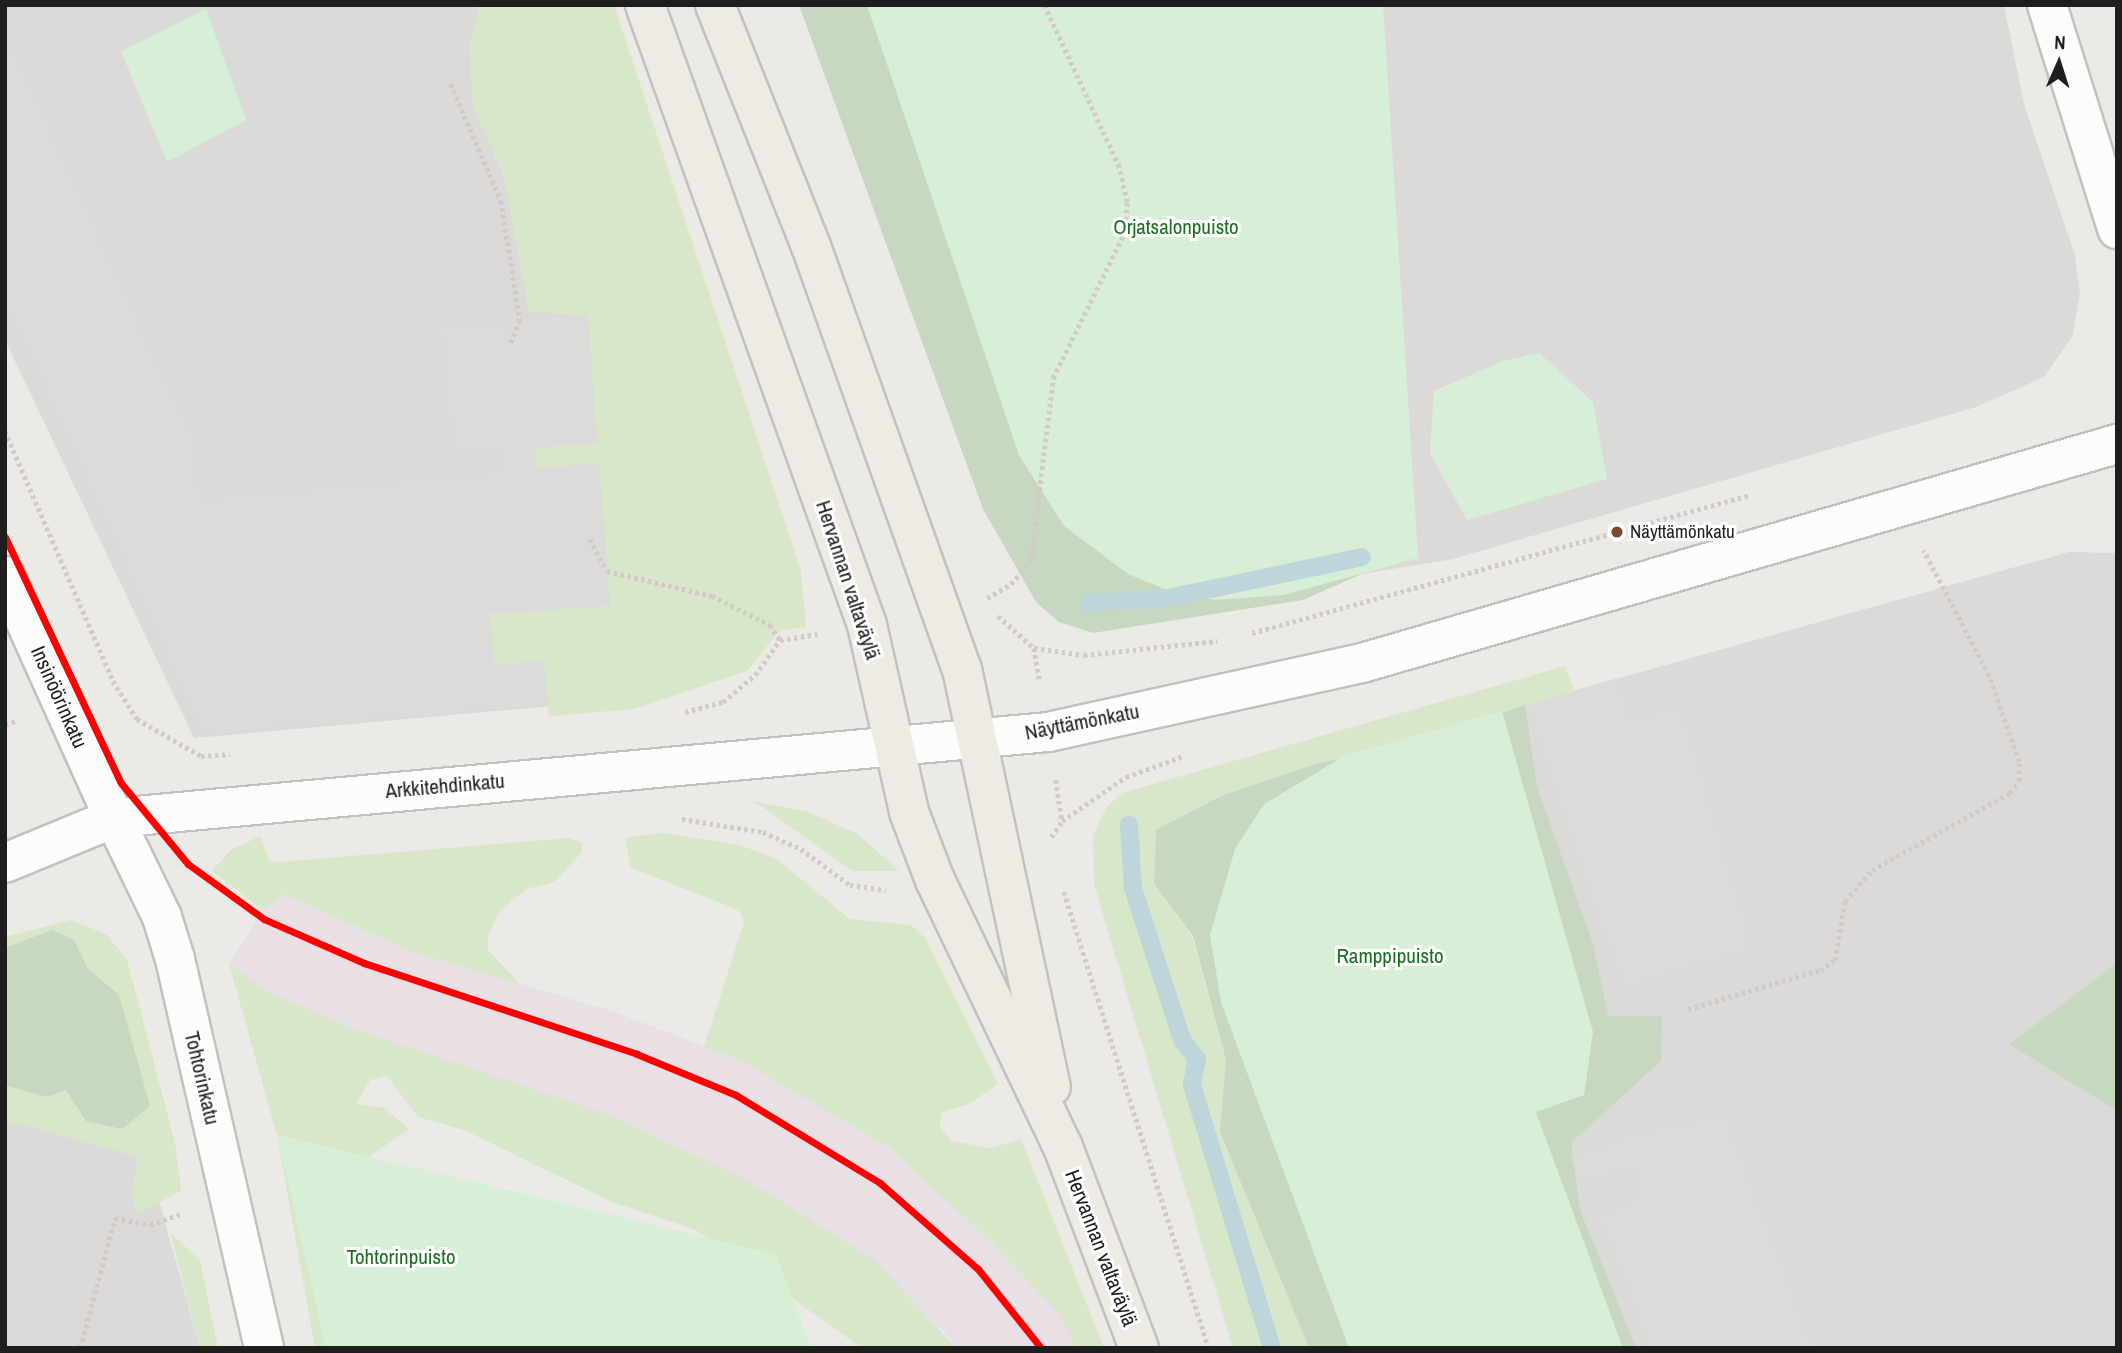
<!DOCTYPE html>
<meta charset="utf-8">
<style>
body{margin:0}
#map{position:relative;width:2122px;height:1353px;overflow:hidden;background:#ebeae7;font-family:"Archivo Narrow",sans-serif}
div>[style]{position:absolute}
.residential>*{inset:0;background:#dbdad8}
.industrial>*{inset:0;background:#e8e0e5}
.grass>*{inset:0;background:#d8e6c9}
.forest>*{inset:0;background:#c8d7bf}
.park>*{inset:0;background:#d7efd7}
.parking>*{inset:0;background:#dcdbda}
.stream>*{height:18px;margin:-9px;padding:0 9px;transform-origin:9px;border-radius:9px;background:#bed5db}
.path>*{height:4.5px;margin-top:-2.25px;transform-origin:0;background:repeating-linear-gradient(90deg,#d4c9c7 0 3.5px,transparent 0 7px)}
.roads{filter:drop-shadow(2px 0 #c1c1bf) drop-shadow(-2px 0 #c1c1bf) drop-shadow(0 2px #c1c1bf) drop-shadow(0 -2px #c1c1bf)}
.minor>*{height:38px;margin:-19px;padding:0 19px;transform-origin:19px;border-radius:19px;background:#fcfcfb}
.tertiary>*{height:38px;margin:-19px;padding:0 19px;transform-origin:19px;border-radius:19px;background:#fcfcfb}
.primary>*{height:38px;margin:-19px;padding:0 19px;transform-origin:19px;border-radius:19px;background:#eeebe5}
.rail-1>*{height:7px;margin:-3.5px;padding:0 3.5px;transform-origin:3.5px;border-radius:3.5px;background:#f00}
.dots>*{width:19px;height:19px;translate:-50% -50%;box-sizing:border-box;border:4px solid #fff;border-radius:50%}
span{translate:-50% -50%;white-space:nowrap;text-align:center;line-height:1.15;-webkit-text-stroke:6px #fff;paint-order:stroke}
.bus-label{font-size:19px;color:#1e1e1e}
.left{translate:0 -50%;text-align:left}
.park-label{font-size:21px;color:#186f1f}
.street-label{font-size:21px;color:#1e1e1e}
.frame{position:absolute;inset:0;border:7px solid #1e1e1e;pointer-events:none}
.north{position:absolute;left:2024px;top:28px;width:70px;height:70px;-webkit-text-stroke:5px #fff;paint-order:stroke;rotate:3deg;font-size:19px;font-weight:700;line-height:28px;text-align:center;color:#1e1e1e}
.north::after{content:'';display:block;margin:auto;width:24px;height:32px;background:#1e1e1e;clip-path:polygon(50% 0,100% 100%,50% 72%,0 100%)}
</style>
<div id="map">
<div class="residential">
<div style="clip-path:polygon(5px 5px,529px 5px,665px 696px,194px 738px,5px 340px)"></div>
<div style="clip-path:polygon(1370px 5px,2004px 5px,2024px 104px,2075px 255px,2080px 293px,2072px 337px,2044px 377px,1976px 407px,1453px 559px,1362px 574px)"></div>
<div style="clip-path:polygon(2069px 552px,2117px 553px,2117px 1348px,1623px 1348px,1536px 1112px,1502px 711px)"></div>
<div style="clip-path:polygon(5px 962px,109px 1020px,200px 1348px,5px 1348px)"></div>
</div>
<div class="industrial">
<div style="clip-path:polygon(283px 894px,413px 952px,612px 1011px,740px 1060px,888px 1147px,991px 1242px,1056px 1311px,1078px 1348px,956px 1348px,943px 1330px,744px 1178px,607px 1114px,349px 1027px,270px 992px,229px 964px,263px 910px)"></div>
</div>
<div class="grass">
<div style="clip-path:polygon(479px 5px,614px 5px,801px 571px,806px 627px,779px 631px,747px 671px,634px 709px,549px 716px,544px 661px,493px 666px,490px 614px,610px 605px,599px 463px,536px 468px,535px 448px,588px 315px,529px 312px,504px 178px,472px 104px,470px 45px)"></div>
<div style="clip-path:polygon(1565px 666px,1574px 690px,1409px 746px,1318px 763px,1221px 796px,1154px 884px,1192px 936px,1226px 1060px,1220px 1132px,1309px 1348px,1233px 1348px,1094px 884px,1093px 836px,1106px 808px,1122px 793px)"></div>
<div style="clip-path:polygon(754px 801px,808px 812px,858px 834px,899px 871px,852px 871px)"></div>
<div style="clip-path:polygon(662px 833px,740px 845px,776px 859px,850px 919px,911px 925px,926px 939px,998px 1084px,969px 1104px,942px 1112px,939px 1125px,951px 1141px,991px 1148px,1021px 1139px,1104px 1348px,1077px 1348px,1056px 1311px,991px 1242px,888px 1147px,740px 1060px,704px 1047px,744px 922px,739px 910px,631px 868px,625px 838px)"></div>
<div style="clip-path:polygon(260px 836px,269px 860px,278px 862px,569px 838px,582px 843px,582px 852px,554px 882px,526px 889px,499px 912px,488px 935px,488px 950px,520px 984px,413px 952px,283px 894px,263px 910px,212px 871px,231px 850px)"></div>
<div style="clip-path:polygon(71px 920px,106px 934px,127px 960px,175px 1143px,181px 1191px,137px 1214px,131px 1195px,138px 1157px,5px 1120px,5px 937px)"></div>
<div style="clip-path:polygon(229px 964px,270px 992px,349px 1027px,607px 1114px,744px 1178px,875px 1260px,956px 1348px,862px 1348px,696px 1230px,612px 1202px,464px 1130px,418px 1117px,387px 1076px,370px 1080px,356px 1104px,384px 1108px,409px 1129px,366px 1159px,357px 1348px,315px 1348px,277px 1135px)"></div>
<div style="clip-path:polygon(170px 1232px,200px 1261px,218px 1348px,200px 1348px)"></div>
</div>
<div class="forest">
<div style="clip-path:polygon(799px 5px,1370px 5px,1362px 574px,1303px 600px,1093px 633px,1059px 622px,1036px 602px,983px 509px)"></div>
<div style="clip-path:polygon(1525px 705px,1537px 787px,1593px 944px,1608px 1016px,1662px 1016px,1661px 1061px,1571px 1143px,1580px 1210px,1636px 1348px,1309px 1348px,1220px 1132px,1226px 1060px,1193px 936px,1154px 884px,1156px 830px,1221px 796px,1318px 763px,1409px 746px)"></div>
<div style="clip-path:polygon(52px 930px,74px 940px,88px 969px,119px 995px,150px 1106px,122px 1129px,86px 1121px,66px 1090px,47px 1097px,5px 1085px,5px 948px)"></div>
<div style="clip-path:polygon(2117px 963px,2117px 1111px,2009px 1044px)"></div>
</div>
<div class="park">
<div style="clip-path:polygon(867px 5px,1383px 5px,1418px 558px,1284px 595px,1216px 600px,1174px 593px,1128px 574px,1064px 526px,1019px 455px)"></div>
<div style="clip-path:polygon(206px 9px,246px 120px,167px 162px,121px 51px)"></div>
<div style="clip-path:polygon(1539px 353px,1593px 402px,1607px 479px,1467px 520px,1430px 453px,1434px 391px,1503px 361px)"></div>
<div style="clip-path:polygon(1502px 711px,1593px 1032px,1584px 1095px,1536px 1112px,1623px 1348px,1349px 1348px,1221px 1002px,1210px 935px,1235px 849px,1264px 804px,1346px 755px)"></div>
<div style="clip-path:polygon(277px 1135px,776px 1254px,811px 1348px,326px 1348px)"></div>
</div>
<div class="parking">
<div style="clip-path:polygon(5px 30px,193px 438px,201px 499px,502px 471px,501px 452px,452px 456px,439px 327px,588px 314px,597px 443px,536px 448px,536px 468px,599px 463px,610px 606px,490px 614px,493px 665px,544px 661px,545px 705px,201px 734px,5px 303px)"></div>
<div style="clip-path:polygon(1618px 678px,1630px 720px,1682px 705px,1754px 949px,1622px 988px,1525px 705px)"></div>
<div style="clip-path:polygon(1726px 1114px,1814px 1348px,1649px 1348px,1597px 1214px,1641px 1198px,1631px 1169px,1581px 1186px,1571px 1158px,1632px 1134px)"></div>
</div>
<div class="stream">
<div style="left:1089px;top:603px;width:79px;rotate:-3.6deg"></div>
<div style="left:1168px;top:598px;width:198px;rotate:-11.9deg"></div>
<div style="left:1129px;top:825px;width:63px;rotate:86.4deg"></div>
<div style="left:1133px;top:888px;width:160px;rotate:72.1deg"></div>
<div style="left:1182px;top:1040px;width:24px;rotate:52deg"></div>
<div style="left:1197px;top:1059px;width:26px;rotate:101deg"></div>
<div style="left:1192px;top:1085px;width:275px;rotate:73.1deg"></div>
</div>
<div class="path">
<div style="left:451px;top:84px;width:127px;rotate:66.9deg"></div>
<div style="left:501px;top:201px;width:121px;rotate:80.9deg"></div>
<div style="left:520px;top:320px;width:26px;rotate:111deg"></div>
<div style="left:5px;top:431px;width:272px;rotate:66.6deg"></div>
<div style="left:113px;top:681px;width:45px;rotate:57.7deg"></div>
<div style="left:137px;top:719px;width:74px;rotate:30deg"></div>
<div style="left:201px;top:756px;width:29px;rotate:-4deg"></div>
<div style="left:590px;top:539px;width:36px;rotate:62deg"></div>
<div style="left:607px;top:571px;width:108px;rotate:13.4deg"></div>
<div style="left:712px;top:596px;width:65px;rotate:26.6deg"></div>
<div style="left:770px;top:625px;width:18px;rotate:56deg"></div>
<div style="left:987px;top:598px;width:28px;rotate:-30deg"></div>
<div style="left:1011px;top:584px;width:31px;rotate:-50deg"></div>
<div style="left:1031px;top:560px;width:183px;rotate:-83.1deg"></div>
<div style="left:1053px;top:378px;width:161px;rotate:-63.8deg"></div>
<div style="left:1124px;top:234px;width:32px;rotate:-85deg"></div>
<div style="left:1127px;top:202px;width:36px;rotate:-103deg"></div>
<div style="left:1119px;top:167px;width:179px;rotate:-114.8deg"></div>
<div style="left:998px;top:616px;width:48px;rotate:41.6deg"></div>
<div style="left:1034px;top:648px;width:50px;rotate:8deg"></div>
<div style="left:1084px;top:655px;width:134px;rotate:-6deg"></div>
<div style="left:1252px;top:633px;width:517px;rotate:-15.49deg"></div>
<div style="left:1034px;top:648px;width:35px;rotate:80deg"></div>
<div style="left:685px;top:712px;width:39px;rotate:-15deg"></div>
<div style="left:723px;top:702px;width:42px;rotate:-40.2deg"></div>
<div style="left:755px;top:675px;width:43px;rotate:-54.5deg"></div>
<div style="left:780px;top:640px;width:38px;rotate:-9deg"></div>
<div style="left:5px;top:725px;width:14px;rotate:-21deg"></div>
<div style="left:1056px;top:780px;width:40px;rotate:81.5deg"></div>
<div style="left:682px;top:819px;width:82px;rotate:9.1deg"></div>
<div style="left:763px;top:832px;width:42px;rotate:24.1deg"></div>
<div style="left:801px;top:849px;width:61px;rotate:36.3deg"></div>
<div style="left:850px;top:885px;width:36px;rotate:8deg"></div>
<div style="left:1051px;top:837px;width:19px;rotate:-55deg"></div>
<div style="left:1062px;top:821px;width:78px;rotate:-34.5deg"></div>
<div style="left:1126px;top:777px;width:59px;rotate:-20deg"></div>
<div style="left:1064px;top:892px;width:478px;rotate:72.4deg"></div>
<div style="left:1688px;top:1009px;width:138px;rotate:-16.5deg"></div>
<div style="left:1820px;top:970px;width:18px;rotate:-34deg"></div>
<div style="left:1835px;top:960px;width:60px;rotate:-80.4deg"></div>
<div style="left:1845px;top:901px;width:41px;rotate:-48.9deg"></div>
<div style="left:1872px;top:870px;width:158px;rotate:-29.2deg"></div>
<div style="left:2010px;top:793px;width:15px;rotate:-53deg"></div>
<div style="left:2019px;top:781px;width:19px;rotate:-90deg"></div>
<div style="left:2019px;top:762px;width:91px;rotate:-109.2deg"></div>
<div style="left:1989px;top:676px;width:142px;rotate:-117.6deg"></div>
<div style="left:80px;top:1348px;width:135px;rotate:-74.9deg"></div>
<div style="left:115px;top:1218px;width:36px;rotate:11deg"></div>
<div style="left:150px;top:1225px;width:35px;rotate:-20deg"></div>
</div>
<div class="roads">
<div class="minor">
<div style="left:2047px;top:5px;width:235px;rotate:72.6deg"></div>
<div style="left:114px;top:818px;width:110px;rotate:64.1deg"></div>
<div style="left:162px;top:917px;width:44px;rotate:72.8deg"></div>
<div style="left:175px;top:959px;width:399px;rotate:77.1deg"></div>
</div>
<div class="tertiary">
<div style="left:5px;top:576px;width:265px;rotate:65.8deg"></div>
<div style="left:5px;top:863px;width:118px;rotate:-22.4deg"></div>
<div style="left:114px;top:818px;width:938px;rotate:-5.26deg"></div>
<div style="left:1048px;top:732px;width:321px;rotate:-12.4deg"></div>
<div style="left:1362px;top:663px;width:786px;rotate:-16.18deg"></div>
</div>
<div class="primary">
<div style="left:645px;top:5px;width:659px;rotate:70.3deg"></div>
<div style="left:867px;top:625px;width:192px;rotate:77.3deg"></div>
<div style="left:909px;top:812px;width:73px;rotate:69.1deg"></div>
<div style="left:935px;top:880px;width:296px;rotate:64.4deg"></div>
<div style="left:1063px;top:1147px;width:215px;rotate:69.3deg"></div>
<div style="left:715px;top:5px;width:259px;rotate:68.3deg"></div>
<div style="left:811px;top:246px;width:449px;rotate:70.4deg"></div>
<div style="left:962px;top:669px;width:427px;rotate:78deg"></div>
</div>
</div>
<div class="rail-1">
<div style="left:5px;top:537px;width:272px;rotate:64.8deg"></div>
<div style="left:121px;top:783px;width:105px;rotate:50.4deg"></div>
<div style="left:188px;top:864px;width:94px;rotate:35.9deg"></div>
<div style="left:264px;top:919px;width:109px;rotate:23.7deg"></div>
<div style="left:364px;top:963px;width:288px;rotate:18.4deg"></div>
<div style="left:637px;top:1054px;width:107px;rotate:22.5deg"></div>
<div style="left:736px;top:1095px;width:169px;rotate:31.4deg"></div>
<div style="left:880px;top:1183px;width:130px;rotate:41.3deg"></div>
<div style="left:978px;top:1269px;width:101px;rotate:51.4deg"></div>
</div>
<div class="dots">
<div style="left:1617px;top:532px;background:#7a4b2a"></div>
</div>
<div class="bus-label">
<span class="left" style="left:1630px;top:532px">Näyttämönkatu</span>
</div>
<div class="park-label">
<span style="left:1176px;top:227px">Orjatsalonpuisto</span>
<span style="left:1390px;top:956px">Ramppipuisto</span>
<span style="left:401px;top:1257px">Tohtorinpuisto</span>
</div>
<div class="street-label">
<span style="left:848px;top:580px;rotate:72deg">Hervannan valtaväylä</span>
<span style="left:59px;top:697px;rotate:66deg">Insinöörinkatu</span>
<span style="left:1082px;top:722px;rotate:-11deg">Näyttämönkatu</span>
<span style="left:445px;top:786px;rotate:-5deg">Arkkitehdinkatu</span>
<span style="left:202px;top:1078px;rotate:77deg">Tohtorinkatu</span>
<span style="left:1101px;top:1248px;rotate:69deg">Hervannan valtaväylä</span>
</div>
<div class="frame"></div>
<div class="north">N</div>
</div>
